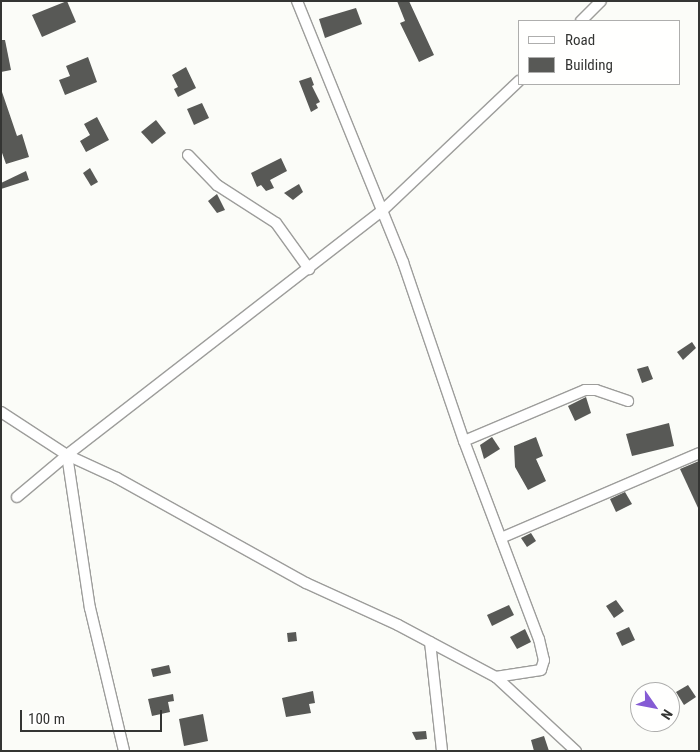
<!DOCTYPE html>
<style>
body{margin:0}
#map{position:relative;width:700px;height:752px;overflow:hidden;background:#fbfcf8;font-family:"Roboto Condensed",sans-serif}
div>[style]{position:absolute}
.building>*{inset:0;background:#585956}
.roads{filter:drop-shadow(1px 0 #9d9d9b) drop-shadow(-1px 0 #9d9d9b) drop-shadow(0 1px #9d9d9b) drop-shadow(0 -1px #9d9d9b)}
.minor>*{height:10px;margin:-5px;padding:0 5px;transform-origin:5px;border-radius:5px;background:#fff}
span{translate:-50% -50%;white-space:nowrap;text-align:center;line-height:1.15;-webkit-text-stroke:5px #fffffe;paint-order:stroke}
.frame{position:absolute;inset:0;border:2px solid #343533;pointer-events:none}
.legend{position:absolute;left:518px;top:20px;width:162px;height:65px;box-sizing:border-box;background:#fffffe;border:1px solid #aeaead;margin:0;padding:6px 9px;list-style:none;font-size:15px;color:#343533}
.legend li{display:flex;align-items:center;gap:10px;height:25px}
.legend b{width:25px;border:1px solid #aeaead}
.north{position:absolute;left:630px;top:682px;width:50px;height:50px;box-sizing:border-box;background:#fffffe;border:1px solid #aeaead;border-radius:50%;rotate:123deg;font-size:14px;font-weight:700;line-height:20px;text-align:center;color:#343533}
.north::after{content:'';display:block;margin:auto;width:18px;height:22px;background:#855bd4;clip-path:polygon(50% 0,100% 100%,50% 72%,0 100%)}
.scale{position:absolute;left:20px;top:710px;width:142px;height:22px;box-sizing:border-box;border:2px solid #343533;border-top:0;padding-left:6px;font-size:15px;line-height:18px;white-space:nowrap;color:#343533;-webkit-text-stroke:4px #fffffe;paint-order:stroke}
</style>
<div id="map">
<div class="building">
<div style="clip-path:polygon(67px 1px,76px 22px,42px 37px,32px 15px)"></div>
<div style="clip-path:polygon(397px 1px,409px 1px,434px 55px,419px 62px,400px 23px,405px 21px)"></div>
<div style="clip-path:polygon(356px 8px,362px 24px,325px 38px,319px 19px)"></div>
<div style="clip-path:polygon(1px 40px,5px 40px,11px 70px,1px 72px)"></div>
<div style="clip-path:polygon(88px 57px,97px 82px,65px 95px,59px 80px,70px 76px,66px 66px)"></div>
<div style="clip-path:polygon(186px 67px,196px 88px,178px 97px,174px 89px,178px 87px,172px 75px)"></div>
<div style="clip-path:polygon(311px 77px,314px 85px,312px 86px,320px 102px,316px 104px,318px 108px,311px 112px,299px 81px)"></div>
<div style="clip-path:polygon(1px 89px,17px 136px,22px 134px,29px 157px,6px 164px,1px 150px)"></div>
<div style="clip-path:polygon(202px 103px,209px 118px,194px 125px,187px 109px)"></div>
<div style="clip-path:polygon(97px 117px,109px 140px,86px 152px,80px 141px,90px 135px,84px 124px)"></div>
<div style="clip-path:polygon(156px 120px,166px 133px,152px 144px,141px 132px)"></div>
<div style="clip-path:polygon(281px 158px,287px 171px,270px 180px,274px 188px,266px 191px,261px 185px,257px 187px,251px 173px)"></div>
<div style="clip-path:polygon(90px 168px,98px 182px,91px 186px,83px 173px)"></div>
<div style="clip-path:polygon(26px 171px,29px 180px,1px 189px,1px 183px)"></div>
<div style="clip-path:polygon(299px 184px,303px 192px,293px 200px,284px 193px)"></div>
<div style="clip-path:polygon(217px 194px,225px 210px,217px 213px,208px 201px)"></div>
<div style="clip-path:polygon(692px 342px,696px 348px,683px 360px,677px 352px)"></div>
<div style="clip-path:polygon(648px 366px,653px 379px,642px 383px,637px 369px)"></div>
<div style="clip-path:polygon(586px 397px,591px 413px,575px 421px,568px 406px)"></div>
<div style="clip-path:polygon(669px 423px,674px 446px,632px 456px,626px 434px)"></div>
<div style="clip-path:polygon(492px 437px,500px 449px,484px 459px,480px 445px)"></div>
<div style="clip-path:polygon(536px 437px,543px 456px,536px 459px,546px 481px,528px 490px,515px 467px,514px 446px)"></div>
<div style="clip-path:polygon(699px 461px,699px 510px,680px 469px)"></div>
<div style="clip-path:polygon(625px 492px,632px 504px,616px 512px,610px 499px)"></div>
<div style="clip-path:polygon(531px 533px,536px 541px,527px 547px,521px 538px)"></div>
<div style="clip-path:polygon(616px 600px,624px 611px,614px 618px,606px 606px)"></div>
<div style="clip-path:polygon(509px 605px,514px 615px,492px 626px,487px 615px)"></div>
<div style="clip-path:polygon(629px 627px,635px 640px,622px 646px,616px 633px)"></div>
<div style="clip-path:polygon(525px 629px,531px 642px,517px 649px,510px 637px)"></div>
<div style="clip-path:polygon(296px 632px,297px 641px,288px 642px,287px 633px)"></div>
<div style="clip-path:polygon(169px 665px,171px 673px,153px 677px,151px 669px)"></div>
<div style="clip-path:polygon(688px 685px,696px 697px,684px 705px,676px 692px)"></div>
<div style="clip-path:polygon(313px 691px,315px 703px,309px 704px,311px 713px,286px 717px,282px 698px)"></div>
<div style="clip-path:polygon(173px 694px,174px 701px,168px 702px,170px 712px,152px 716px,148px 699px)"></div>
<div style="clip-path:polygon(203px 714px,208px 741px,184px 746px,179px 719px)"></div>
<div style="clip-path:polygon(426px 731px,427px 739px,416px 740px,412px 732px)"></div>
<div style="clip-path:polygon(544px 736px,549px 751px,534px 751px,531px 740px)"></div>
</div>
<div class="roads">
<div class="minor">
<div style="left:297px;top:1px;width:282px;rotate:67.9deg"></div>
<div style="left:403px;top:262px;width:189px;rotate:71.2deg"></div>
<div style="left:464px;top:441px;width:212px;rotate:69.3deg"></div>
<div style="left:539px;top:639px;width:22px;rotate:77deg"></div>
<div style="left:544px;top:660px;width:10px;rotate:107deg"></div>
<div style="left:541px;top:670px;width:46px;rotate:171.2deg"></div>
<div style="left:581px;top:21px;width:28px;rotate:-45deg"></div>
<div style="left:188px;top:155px;width:42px;rotate:46deg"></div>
<div style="left:217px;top:185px;width:70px;rotate:32.8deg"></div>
<div style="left:276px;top:223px;width:57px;rotate:54.3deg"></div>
<div style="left:1px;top:412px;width:79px;rotate:33.1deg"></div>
<div style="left:67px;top:455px;width:55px;rotate:24.7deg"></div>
<div style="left:117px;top:478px;width:216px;rotate:29.1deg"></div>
<div style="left:306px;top:583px;width:101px;rotate:24.5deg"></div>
<div style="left:398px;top:625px;width:111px;rotate:28deg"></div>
<div style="left:496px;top:677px;width:109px;rotate:42.8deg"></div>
<div style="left:464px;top:441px;width:131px;rotate:-22.9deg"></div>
<div style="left:585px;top:390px;width:11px"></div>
<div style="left:596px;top:390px;width:34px;rotate:19deg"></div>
<div style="left:67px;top:455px;width:155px;rotate:81.5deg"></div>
<div style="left:90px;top:608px;width:147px;rotate:76.6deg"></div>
<div style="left:17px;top:497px;width:65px;rotate:-40deg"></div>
<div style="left:67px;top:455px;width:398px;rotate:-37.8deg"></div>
<div style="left:382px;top:211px;width:189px;rotate:-43.5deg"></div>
<div style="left:501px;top:538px;width:215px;rotate:-23.2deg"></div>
<div style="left:430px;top:642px;width:110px;rotate:83.7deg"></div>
</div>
</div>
<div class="frame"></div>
<ul class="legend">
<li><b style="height:6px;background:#fff"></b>Road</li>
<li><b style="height:14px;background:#585956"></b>Building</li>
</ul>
<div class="north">N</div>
<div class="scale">100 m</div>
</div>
